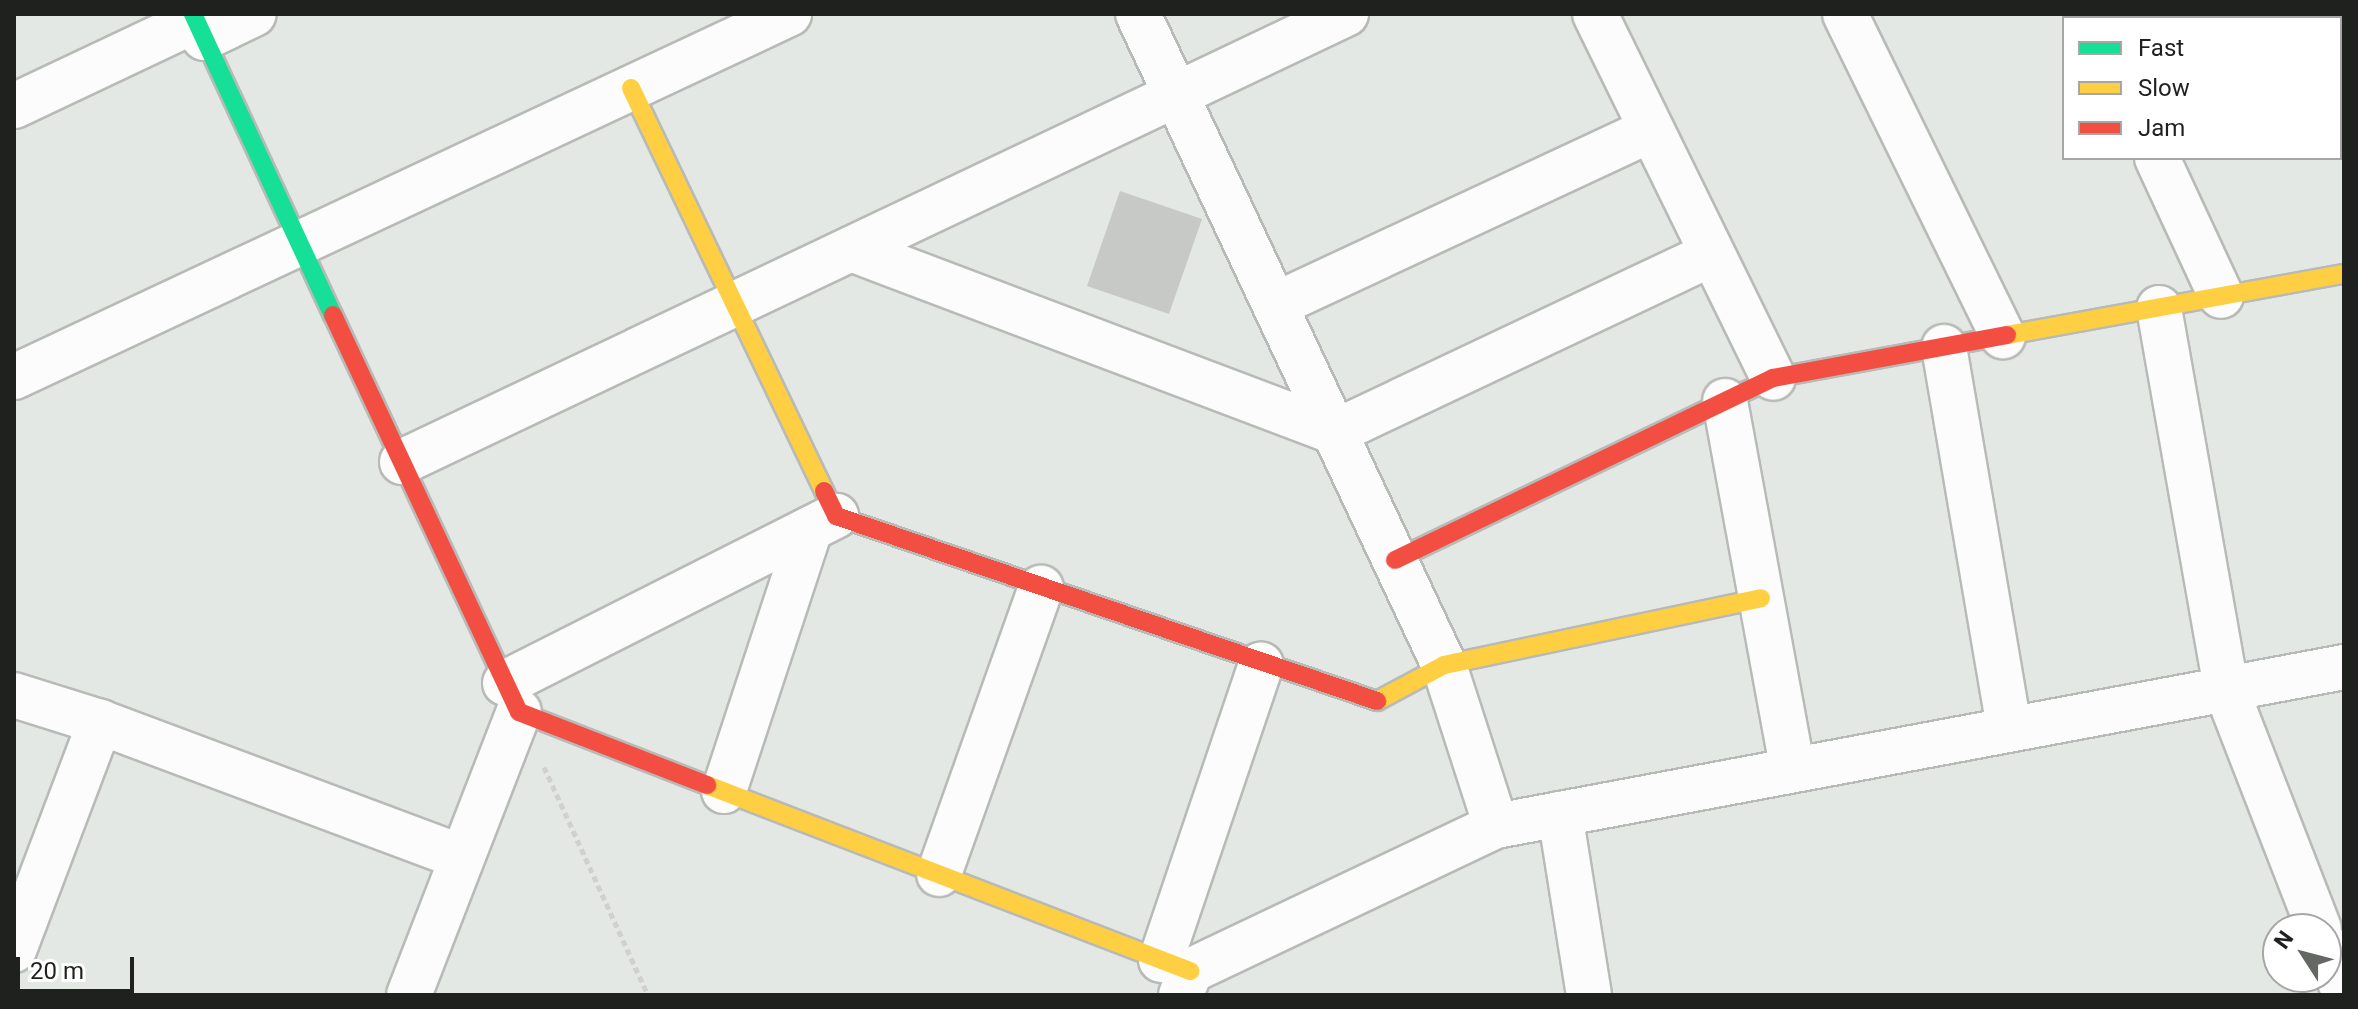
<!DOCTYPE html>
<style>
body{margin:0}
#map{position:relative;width:2358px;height:1009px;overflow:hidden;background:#e4e8e4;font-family:Roboto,sans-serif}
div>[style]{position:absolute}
.building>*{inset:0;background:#c6c9c6}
.path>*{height:5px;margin-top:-2.5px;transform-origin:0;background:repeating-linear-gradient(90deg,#d0d0d0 0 6px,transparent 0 10px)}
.roads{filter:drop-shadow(2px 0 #b8bab8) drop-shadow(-2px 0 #b8bab8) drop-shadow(0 2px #b8bab8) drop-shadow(0 -2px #b8bab8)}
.street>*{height:44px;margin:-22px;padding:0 22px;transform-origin:22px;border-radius:22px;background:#fbfcfb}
.fast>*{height:18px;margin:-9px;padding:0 9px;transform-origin:9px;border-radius:9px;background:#16e098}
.slow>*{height:18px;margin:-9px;padding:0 9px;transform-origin:9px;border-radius:9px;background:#ffcf43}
.jam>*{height:18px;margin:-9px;padding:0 9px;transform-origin:9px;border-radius:9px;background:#f24e42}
span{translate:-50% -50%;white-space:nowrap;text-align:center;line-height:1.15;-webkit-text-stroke:7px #fff;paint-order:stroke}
.frame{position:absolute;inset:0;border:16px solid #1f211f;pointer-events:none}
.legend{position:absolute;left:2062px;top:16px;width:280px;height:144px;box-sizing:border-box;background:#fff;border:2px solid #a5a6a5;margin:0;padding:10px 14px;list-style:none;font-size:24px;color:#1f211f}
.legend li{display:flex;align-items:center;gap:16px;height:40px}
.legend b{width:40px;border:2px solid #a5a6a5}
.north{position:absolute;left:2262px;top:913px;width:80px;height:80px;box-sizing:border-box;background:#fff;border:2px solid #a5a6a5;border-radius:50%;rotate:306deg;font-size:22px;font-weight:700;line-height:32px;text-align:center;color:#1f211f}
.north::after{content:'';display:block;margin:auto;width:28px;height:36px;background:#646764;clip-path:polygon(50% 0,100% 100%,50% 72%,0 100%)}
.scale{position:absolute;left:16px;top:957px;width:118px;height:36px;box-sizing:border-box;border:4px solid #1f211f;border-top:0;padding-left:10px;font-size:24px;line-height:28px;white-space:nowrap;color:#1f211f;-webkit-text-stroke:6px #fff;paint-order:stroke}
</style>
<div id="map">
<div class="building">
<div style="clip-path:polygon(1120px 191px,1202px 219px,1169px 314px,1087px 286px)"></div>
</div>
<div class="path">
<div style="left:544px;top:767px;width:251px;rotate:65.5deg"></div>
</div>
<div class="roads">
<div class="street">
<div style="left:1138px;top:14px;width:719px;rotate:64.82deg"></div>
<div style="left:1444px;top:665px;width:169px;rotate:72.1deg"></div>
<div style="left:1595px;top:14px;width:405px;rotate:63.9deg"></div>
<div style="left:1845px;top:14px;width:359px;rotate:63.9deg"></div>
<div style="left:2091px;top:14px;width:4px;rotate:76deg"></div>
<div style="left:204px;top:38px;width:55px;rotate:-25.6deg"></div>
<div style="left:2340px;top:49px;width:4px"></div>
<div style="left:14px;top:106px;width:201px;rotate:-25.3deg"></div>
<div style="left:2157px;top:158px;width:152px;rotate:65.1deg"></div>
<div style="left:851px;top:249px;width:517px;rotate:20.71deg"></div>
<div style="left:1335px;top:432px;width:416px;rotate:-25.3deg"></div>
<div style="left:1275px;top:305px;width:415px;rotate:-25deg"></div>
<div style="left:2159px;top:308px;width:387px;rotate:80deg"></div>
<div style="left:2226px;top:689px;width:257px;rotate:68.8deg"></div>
<div style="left:1944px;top:347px;width:387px;rotate:80.3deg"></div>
<div style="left:14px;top:377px;width:856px;rotate:-25.1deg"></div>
<div style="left:1725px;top:401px;width:375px;rotate:79.6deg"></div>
<div style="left:402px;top:462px;width:1045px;rotate:-25.39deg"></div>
<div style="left:505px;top:683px;width:371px;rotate:-26.8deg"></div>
<div style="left:14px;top:695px;width:90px;rotate:17.4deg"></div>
<div style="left:100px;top:722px;width:386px;rotate:20.5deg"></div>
<div style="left:724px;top:791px;width:276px;rotate:-71.8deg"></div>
<div style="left:1560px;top:814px;width:183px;rotate:80.9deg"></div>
<div style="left:939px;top:874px;width:304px;rotate:-70.4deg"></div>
<div style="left:2326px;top:946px;width:49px;rotate:68.6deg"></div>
<div style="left:14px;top:950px;width:244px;rotate:-69.3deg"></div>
<div style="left:1161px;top:960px;width:312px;rotate:-71.3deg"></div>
<div style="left:409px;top:995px;width:304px;rotate:-68.8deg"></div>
<div style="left:1181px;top:995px;width:26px;rotate:-69deg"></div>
<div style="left:1190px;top:971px;width:339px;rotate:-25.4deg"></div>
<div style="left:1496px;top:826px;width:863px;rotate:-10.62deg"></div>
</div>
<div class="fast">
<div style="left:193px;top:14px;width:332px;rotate:65.1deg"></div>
</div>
<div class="slow">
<div style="left:631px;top:88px;width:447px;rotate:64.4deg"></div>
<div style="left:2007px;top:335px;width:342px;rotate:-10.3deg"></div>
<div style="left:1377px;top:701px;width:76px;rotate:-28.2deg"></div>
<div style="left:1444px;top:665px;width:324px;rotate:-11.9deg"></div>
<div style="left:707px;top:785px;width:518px;rotate:21.06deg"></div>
</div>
<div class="jam">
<div style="left:333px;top:315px;width:438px;rotate:64.9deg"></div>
<div style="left:519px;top:712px;width:202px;rotate:21.2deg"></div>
<div style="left:824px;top:491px;width:28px;rotate:64deg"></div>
<div style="left:836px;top:516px;width:572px;rotate:18.88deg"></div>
<div style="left:1395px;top:560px;width:420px;rotate:-25.7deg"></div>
<div style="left:1773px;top:378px;width:238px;rotate:-10.4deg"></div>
</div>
</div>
<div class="frame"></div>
<ul class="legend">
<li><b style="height:10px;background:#16e098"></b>Fast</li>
<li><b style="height:10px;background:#ffcf43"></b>Slow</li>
<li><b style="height:10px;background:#f24e42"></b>Jam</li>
</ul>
<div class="north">N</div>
<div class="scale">20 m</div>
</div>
